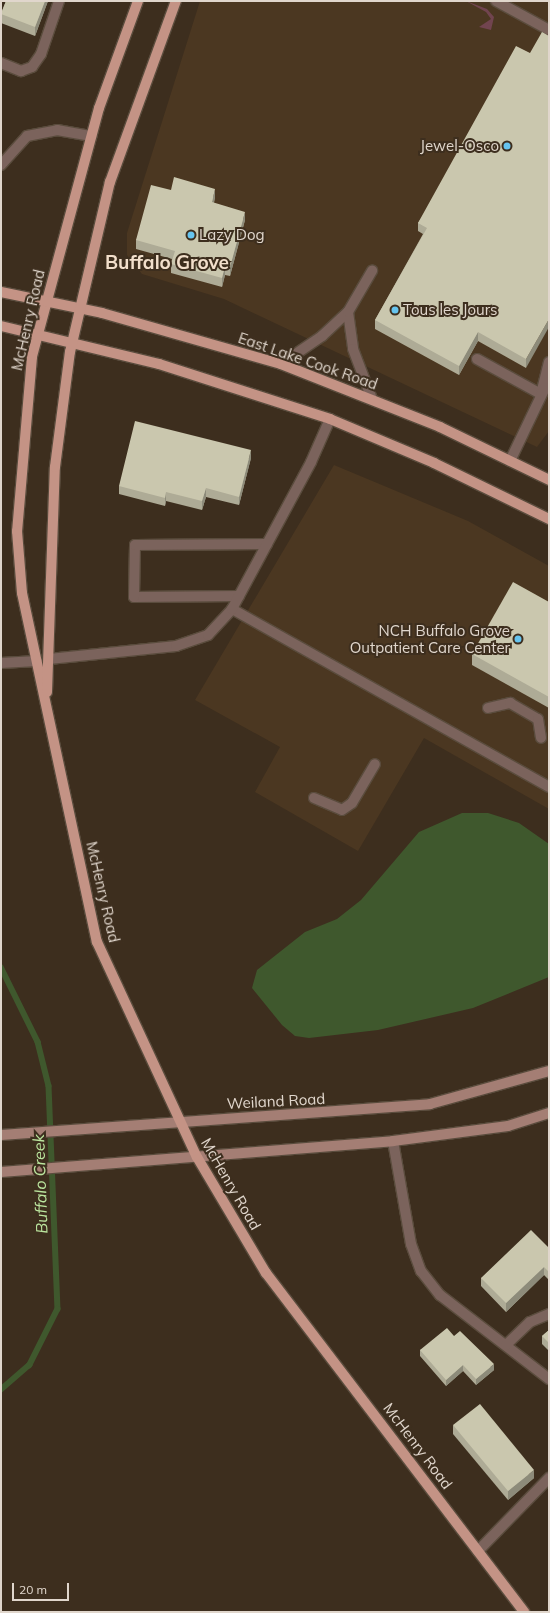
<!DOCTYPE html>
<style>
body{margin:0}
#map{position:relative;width:550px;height:1613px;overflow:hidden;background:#3d2e1e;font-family:Mulish,sans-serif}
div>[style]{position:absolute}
.built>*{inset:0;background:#4b3721}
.green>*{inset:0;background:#71444f}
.water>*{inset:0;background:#3f582d}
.stream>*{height:5.5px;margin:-2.75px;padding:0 2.75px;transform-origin:2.75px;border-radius:2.75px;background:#3f582d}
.roads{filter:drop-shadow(1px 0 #5a4c3d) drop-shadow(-1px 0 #5a4c3d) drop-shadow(0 1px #5a4c3d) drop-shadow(0 -1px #5a4c3d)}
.service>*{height:10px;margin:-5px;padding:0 5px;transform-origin:5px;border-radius:5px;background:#7b635c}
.secondary>*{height:10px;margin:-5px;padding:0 5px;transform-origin:5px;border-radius:5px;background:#a47e74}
.primary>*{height:10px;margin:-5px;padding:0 5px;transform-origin:5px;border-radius:5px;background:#c49385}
.wall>*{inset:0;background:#aeab96}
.shaded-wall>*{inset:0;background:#8d8b7a}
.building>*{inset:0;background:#cac7ae}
.dots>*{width:11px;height:11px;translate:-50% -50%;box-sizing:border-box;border:2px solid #3d2e1e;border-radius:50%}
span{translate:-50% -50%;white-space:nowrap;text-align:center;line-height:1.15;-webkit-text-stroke:4px #3d2e1e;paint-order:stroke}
.poi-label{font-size:15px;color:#e0d6cc}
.right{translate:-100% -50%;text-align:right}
.left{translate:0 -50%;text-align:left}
.street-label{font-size:15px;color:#e0d6cc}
.water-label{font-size:16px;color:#bbe59e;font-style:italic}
.district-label{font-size:19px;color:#f2dfcb;font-weight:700}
.frame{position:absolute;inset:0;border:2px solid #e0d6cc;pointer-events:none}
.scale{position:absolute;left:12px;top:1583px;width:57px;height:18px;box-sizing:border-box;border:2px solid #e0d6cc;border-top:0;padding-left:5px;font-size:12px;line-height:14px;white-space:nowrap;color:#e0d6cc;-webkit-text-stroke:3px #3d2e1e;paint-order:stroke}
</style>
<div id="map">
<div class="built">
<div style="clip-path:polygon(200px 1px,549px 1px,549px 431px,537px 447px,224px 299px,142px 274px,127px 255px,127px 233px)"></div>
<div style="clip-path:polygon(334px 465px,468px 521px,549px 566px,549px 809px,424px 738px,358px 851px,255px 792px,280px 747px,195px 700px)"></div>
</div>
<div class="green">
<div style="clip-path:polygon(466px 1px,487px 9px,494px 17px,491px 30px,479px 27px,491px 19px,486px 12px)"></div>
</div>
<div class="water">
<div style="clip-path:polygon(462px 813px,488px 813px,519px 823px,549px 844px,549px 977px,473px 1008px,378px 1030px,309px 1038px,295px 1036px,282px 1025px,252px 988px,257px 970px,305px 932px,337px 919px,361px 900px,419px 832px)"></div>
</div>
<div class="stream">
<div style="left:1px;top:967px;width:84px;rotate:63.7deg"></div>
<div style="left:38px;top:1042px;width:45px;rotate:76deg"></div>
<div style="left:49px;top:1086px;width:223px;rotate:87.7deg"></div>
<div style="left:58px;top:1309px;width:63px;rotate:116.6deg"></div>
<div style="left:30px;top:1365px;width:38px;rotate:139deg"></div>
</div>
<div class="roads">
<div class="service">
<div style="left:496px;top:1px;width:60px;rotate:28.7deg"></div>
<div style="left:1px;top:63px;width:22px;rotate:22deg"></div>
<div style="left:21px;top:71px;width:12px;rotate:-20deg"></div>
<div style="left:32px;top:67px;width:16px;rotate:-55deg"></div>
<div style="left:41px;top:54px;width:56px;rotate:-71.2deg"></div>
<div style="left:1px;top:165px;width:39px;rotate:-48deg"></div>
<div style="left:27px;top:136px;width:31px;rotate:-11deg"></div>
<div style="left:57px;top:130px;width:35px;rotate:10deg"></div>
<div style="left:348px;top:312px;width:37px;rotate:82deg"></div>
<div style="left:353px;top:349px;width:53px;rotate:69.2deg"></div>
<div style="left:477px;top:359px;width:73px;rotate:28.7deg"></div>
<div style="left:541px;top:394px;width:33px;rotate:-76deg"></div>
<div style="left:281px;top:364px;width:50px;rotate:-34.3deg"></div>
<div style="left:322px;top:336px;width:35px;rotate:-43deg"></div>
<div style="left:348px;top:312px;width:48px;rotate:-59.7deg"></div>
<div style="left:510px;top:461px;width:81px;rotate:-64.4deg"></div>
<div style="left:239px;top:596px;width:105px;rotate:179.5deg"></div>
<div style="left:134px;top:597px;width:52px;rotate:-88.9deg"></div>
<div style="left:135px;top:545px;width:132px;rotate:-0.4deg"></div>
<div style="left:232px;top:609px;width:364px;rotate:29.3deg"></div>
<div style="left:49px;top:659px;width:128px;rotate:-5.8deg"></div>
<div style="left:176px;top:646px;width:34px;rotate:-19deg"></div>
<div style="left:208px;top:635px;width:35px;rotate:-47deg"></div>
<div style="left:232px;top:609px;width:167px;rotate:-61.7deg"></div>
<div style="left:311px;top:462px;width:47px;rotate:-66.2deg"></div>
<div style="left:1px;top:663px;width:36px;rotate:-3deg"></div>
<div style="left:488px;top:708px;width:23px;rotate:-13deg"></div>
<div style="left:510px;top:703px;width:32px;rotate:30deg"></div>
<div style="left:538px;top:719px;width:19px;rotate:81deg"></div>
<div style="left:314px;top:798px;width:30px;rotate:23deg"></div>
<div style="left:342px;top:810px;width:12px;rotate:-35deg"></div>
<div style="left:352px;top:803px;width:45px;rotate:-59.5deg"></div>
<div style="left:393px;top:1141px;width:105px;rotate:80.1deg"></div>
<div style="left:411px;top:1244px;width:29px;rotate:70deg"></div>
<div style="left:421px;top:1271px;width:31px;rotate:52deg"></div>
<div style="left:440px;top:1295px;width:138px;rotate:37.6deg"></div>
<div style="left:506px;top:1345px;width:33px;rotate:-44deg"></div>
<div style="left:530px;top:1322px;width:21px;rotate:-23deg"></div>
<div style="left:478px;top:1551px;width:102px;rotate:-45.8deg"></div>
</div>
<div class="secondary">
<div style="left:1px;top:1135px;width:430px;rotate:-4.1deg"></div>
<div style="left:430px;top:1104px;width:123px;rotate:-15.5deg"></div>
<div style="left:1px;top:1172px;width:393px;rotate:-4.5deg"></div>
<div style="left:393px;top:1141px;width:116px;rotate:-7.4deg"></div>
<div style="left:508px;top:1126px;width:43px;rotate:-17.6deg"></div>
</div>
<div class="primary">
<div style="left:138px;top:1px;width:114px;rotate:110deg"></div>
<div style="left:99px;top:108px;width:258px;rotate:105.1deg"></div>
<div style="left:32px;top:357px;width:175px;rotate:94.9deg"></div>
<div style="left:17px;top:531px;width:62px;rotate:85.4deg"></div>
<div style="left:22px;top:593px;width:357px;rotate:77.9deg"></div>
<div style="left:97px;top:942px;width:237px;rotate:65.1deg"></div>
<div style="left:197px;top:1157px;width:135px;rotate:59.3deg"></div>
<div style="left:266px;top:1273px;width:426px;rotate:52.7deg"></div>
<div style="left:1px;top:292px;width:103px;rotate:11.7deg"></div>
<div style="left:102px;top:313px;width:186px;rotate:15.9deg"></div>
<div style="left:281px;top:364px;width:171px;rotate:21.6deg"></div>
<div style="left:440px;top:427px;width:121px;rotate:25.9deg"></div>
<div style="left:1px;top:326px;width:163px;rotate:13.5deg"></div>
<div style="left:159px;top:364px;width:180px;rotate:17.8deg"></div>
<div style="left:330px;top:419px;width:113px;rotate:22.9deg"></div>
<div style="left:434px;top:463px;width:128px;rotate:26deg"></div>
<div style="left:47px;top:692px;width:225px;rotate:-88deg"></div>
<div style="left:55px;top:467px;width:116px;rotate:-82.6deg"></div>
<div style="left:70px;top:352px;width:175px;rotate:-76.8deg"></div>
<div style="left:110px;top:182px;width:193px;rotate:-70deg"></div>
</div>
</div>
<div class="wall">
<div style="clip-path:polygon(6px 1px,48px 1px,35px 36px,1px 23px,1px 13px)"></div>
<div style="clip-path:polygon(530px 53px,526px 368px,478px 341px,459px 375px,375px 329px,375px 320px,423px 234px,418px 231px,418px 223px)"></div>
<div style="clip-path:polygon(171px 190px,215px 197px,214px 203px,245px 220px,230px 276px,225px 275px,222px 287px,171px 273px,171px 264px,172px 259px,136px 249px,136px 240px)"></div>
<div style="clip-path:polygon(251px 458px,239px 505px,206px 497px,202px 510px,166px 501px,165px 506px,119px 494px,119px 486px)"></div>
<div style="clip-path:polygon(549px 602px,549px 708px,472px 665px,472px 654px)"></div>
<div style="clip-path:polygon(549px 1248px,549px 1280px,544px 1275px,506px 1312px,481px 1286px,481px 1278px)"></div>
<div style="clip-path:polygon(549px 1330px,549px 1351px,542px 1344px,542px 1336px)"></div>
<div style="clip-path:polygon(454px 1336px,494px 1370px,476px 1385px,463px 1371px,446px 1386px,420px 1356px,420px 1350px)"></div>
<div style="clip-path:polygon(453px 1425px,534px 1478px,508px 1500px,453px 1434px)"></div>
</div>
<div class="shaded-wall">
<div style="clip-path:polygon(45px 1px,48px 1px,35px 36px,35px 27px)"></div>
<div style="clip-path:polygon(215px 189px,215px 197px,212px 211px,212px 202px)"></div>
<div style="clip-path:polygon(245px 212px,245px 220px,230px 276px,230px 267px)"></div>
<div style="clip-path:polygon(225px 266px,225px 275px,222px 287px,222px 278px)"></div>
<div style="clip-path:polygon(549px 319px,549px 327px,526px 368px,526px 359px)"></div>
<div style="clip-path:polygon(478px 332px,478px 341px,459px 375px,459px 366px)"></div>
<div style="clip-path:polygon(251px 450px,251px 458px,239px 505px,239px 497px)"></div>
<div style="clip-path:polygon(206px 488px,206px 497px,202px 510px,202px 501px)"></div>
<div style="clip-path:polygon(166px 492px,166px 501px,165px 506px,165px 498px)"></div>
<div style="clip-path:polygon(544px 1267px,544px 1275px,506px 1312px,506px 1303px)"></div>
<div style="clip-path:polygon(494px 1364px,494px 1370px,476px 1385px,476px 1379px)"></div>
<div style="clip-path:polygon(463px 1365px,463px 1371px,446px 1386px,446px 1380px)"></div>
<div style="clip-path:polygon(534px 1470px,534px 1478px,508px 1500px,508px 1491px)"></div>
</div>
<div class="building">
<div style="clip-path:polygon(6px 1px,45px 1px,35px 27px,1px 14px)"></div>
<div style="clip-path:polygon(542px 32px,549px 36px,549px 319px,526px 359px,478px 332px,459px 366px,375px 320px,427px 228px,418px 223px,516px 46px,530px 53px)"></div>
<div style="clip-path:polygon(174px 177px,215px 189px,212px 202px,245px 212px,230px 267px,225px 266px,222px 278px,171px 264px,175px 251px,136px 240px,151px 185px,171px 190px)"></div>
<div style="clip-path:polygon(135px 421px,251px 450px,239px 497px,206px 488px,202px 501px,166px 492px,165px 498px,119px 486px)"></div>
<div style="clip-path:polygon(513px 582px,549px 602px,549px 697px,472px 654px)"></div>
<div style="clip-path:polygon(531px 1230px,549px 1248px,549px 1272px,544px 1267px,506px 1303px,481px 1278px)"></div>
<div style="clip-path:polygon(447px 1328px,454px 1336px,460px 1331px,494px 1364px,476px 1379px,463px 1365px,446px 1380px,420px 1350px)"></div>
<div style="clip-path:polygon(549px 1330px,549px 1343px,542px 1336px)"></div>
<div style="clip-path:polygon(480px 1404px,534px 1470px,508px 1491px,453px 1425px)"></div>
</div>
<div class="dots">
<div style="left:507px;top:146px;background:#66c4ef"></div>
<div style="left:191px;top:235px;background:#66c4ef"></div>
<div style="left:395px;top:310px;background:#66c4ef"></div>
<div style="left:518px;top:639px;background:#66c4ef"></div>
</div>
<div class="poi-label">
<span class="right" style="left:499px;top:146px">Jewel-Osco</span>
<span class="left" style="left:199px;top:235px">Lazy Dog</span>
<span class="left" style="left:403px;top:310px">Tous les Jours</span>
<span class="right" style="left:510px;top:639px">NCH Buffalo Grove<br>Outpatient Care Center</span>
</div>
<div class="street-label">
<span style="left:28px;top:320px;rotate:-77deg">McHenry Road</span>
<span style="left:308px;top:361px;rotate:19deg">East Lake Cook Road</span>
<span style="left:103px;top:892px;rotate:77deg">McHenry Road</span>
<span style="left:276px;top:1101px;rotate:-3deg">Weiland Road</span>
<span style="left:231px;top:1184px;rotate:60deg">McHenry Road</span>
<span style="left:418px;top:1446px;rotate:53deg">McHenry Road</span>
</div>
<div class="water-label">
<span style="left:40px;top:1184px;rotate:-92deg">Buffalo Creek</span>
</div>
<div class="district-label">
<span style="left:167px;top:263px">Buffalo Grove</span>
</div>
<div class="frame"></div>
<div class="scale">20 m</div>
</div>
